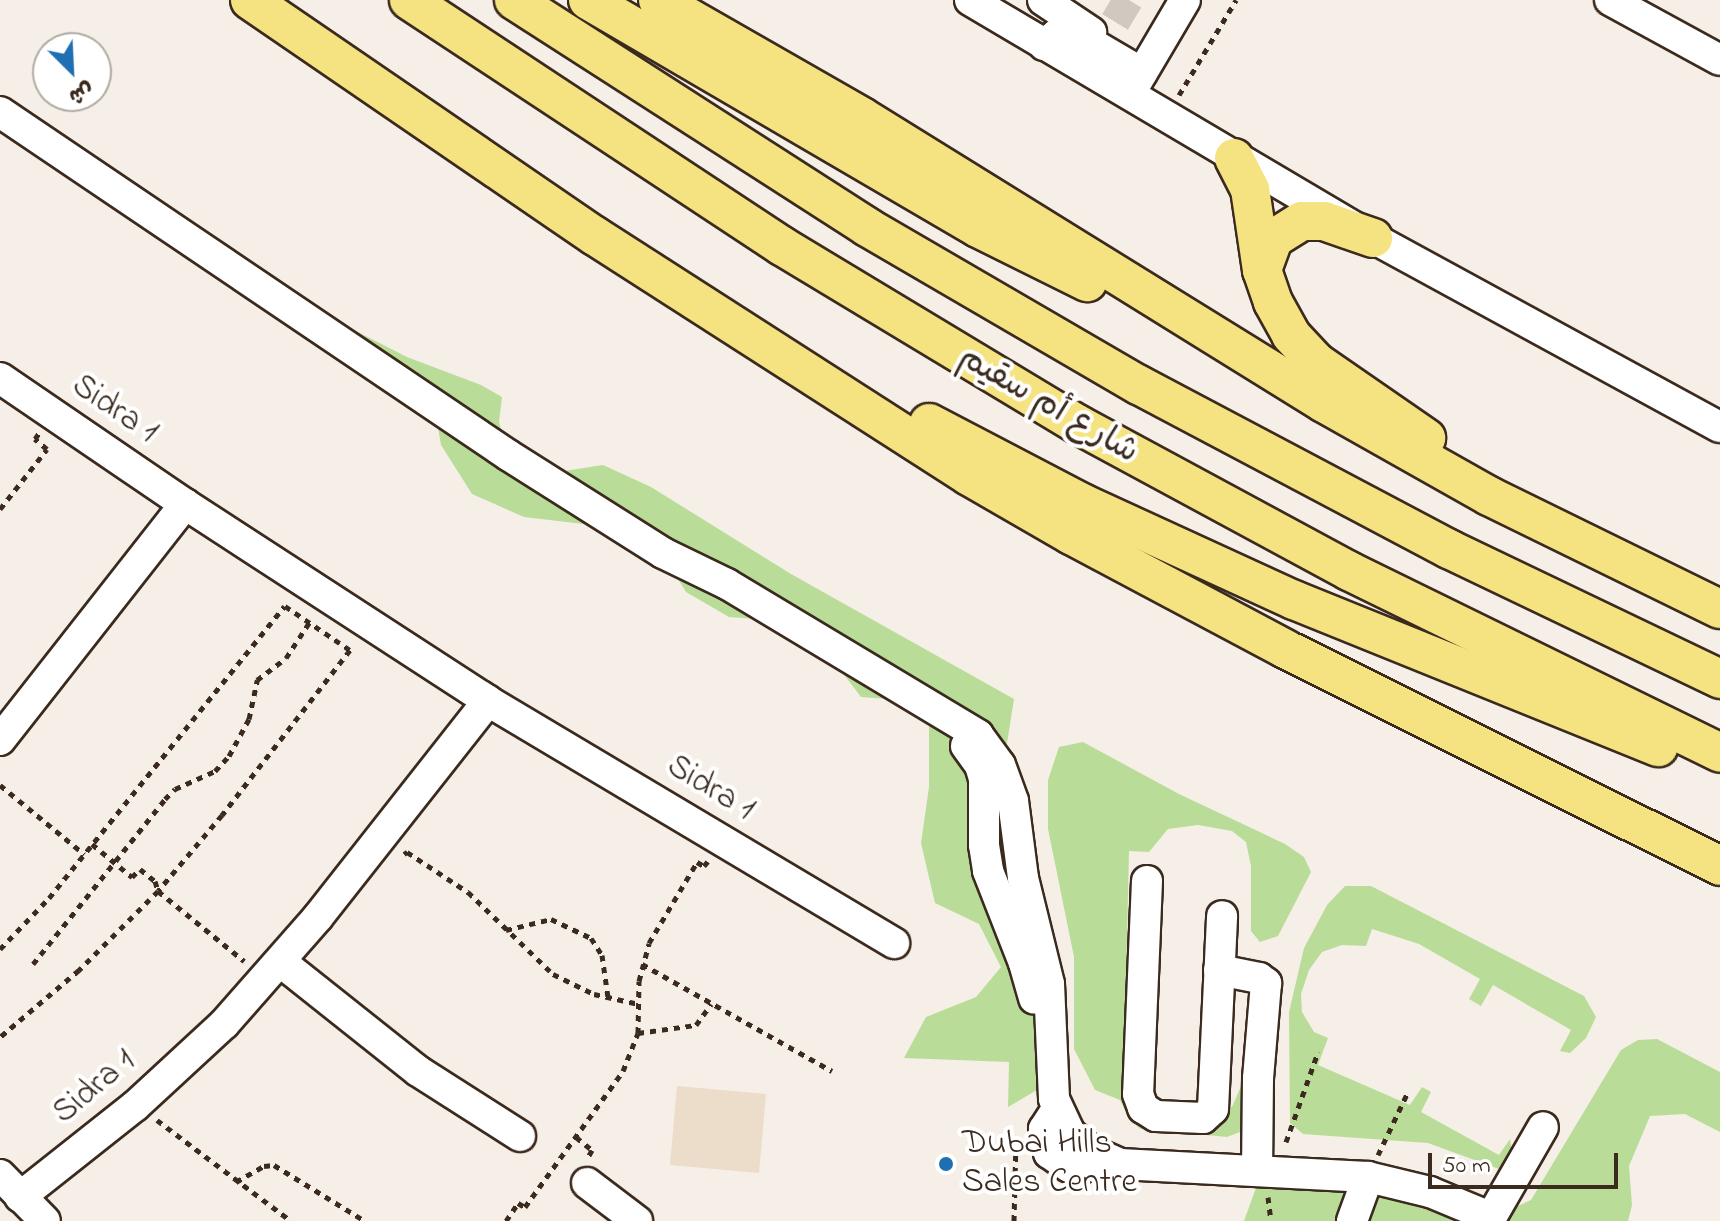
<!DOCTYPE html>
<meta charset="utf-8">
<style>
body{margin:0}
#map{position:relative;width:1720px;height:1221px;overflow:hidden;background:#f6efe7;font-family:"Indie Flower","Playpen Sans Arabic",sans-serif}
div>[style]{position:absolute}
.built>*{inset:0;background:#ecdcca}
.green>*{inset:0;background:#b9dd98}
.minor-tunnel>*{height:30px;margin-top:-15px;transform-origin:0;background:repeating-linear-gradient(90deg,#d1c8bf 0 30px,transparent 0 45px)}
.path>*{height:5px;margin-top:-2.5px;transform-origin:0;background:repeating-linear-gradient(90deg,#3b2a1e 0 6px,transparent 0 12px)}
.roads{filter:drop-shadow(2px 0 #3b2a1e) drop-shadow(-2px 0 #3b2a1e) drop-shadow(0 2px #3b2a1e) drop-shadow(0 -2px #3b2a1e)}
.minor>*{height:30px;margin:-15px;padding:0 15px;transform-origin:15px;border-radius:15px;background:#fff}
.major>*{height:38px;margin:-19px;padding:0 19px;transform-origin:19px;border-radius:19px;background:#f5e382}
.dots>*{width:22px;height:22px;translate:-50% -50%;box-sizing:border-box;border:4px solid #fff;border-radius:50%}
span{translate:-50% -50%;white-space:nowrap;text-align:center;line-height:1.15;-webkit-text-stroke:8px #fff;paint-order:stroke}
.street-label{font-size:34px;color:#3b2a1e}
.poi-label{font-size:34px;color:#3b2a1e}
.left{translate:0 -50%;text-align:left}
.north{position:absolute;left:32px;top:32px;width:80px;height:80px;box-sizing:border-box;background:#fff;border:2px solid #b1aaa5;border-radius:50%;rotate:156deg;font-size:22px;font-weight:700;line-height:32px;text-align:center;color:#3b2a1e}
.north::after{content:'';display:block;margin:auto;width:28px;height:36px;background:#1f6fb2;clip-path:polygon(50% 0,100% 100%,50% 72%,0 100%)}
.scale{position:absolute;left:1428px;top:1153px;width:190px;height:36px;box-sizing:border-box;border:4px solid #3b2a1e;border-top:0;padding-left:10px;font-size:24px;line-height:28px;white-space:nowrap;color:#3b2a1e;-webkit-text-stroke:6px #fff;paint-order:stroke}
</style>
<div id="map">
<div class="built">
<div style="clip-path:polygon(677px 1086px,766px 1094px,759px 1173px,670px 1165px)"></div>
</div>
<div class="green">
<div style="clip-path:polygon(344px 325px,407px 357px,481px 385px,502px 397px,499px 422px,509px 458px,539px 475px,603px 465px,651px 487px,791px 574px,1014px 699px,991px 845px,1054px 1080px,1008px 1107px,1009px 1062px,904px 1058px,926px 1017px,976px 997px,1001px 967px,979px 924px,935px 903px,921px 843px,929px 787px,929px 711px,900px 700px,861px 697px,823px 647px,785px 621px,729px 617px,686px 592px,659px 548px,609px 527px,524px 517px,472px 494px,441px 445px,433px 399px,385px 369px,331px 355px)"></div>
<div style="clip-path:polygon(1083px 742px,1179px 794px,1285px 844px,1304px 857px,1311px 872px,1278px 936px,1260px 942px,1251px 931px,1251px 866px,1246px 842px,1232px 831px,1198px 825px,1168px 829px,1149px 852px,1129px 851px,1124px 1072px,1147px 1100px,1197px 1113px,1232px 1107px,1242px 1084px,1251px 981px,1248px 1129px,1227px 1137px,1141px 1129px,1130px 1121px,1120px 1100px,1095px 1090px,1074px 1049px,1074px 957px,1048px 829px,1048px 780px,1059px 747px)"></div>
<div style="clip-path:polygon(1345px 886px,1371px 886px,1584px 996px,1596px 1017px,1586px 1038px,1570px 1053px,1560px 1051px,1571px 1030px,1493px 985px,1481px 1006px,1469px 999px,1480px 979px,1419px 944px,1372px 929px,1366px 946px,1342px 945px,1322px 952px,1309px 970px,1301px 994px,1302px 1012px,1314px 1032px,1328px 1038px,1318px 1065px,1410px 1105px,1422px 1087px,1431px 1092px,1421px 1112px,1499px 1155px,1510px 1139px,1513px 1157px,1499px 1169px,1428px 1143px,1303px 1134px,1290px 1123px,1289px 1012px,1304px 948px,1327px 905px)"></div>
<div style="clip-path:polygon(1657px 1039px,1720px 1072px,1720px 1132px,1685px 1114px,1650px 1116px,1629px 1166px,1632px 1205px,1628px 1221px,1244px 1221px,1261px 1174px,1512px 1209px,1531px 1200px,1621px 1050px,1638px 1040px)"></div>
</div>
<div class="minor-tunnel">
<div style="left:1115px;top:22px;width:26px;rotate:-59deg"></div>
</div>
<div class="path">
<div style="left:1179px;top:95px;width:111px;rotate:-59deg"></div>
<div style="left:0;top:509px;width:76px;rotate:-51.9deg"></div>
<div style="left:47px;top:449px;width:16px;rotate:-140deg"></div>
<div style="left:35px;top:439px;width:7px;rotate:-56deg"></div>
<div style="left:0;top:785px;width:109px;rotate:39.4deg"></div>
<div style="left:92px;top:844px;width:52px;rotate:39.5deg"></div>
<div style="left:132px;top:877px;width:11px;rotate:-45deg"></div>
<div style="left:140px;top:869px;width:19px;rotate:39deg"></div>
<div style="left:155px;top:881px;width:10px;rotate:73deg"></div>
<div style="left:158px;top:891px;width:111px;rotate:39.1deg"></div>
<div style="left:404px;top:854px;width:4px;rotate:-34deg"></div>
<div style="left:407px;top:852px;width:73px;rotate:33.3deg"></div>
<div style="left:468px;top:892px;width:118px;rotate:44deg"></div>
<div style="left:553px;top:974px;width:46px;rotate:26deg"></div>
<div style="left:594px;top:994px;width:46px;rotate:12.5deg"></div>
<div style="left:506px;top:930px;width:46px;rotate:-13.7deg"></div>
<div style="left:551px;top:919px;width:44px;rotate:25.4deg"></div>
<div style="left:591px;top:938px;width:20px;rotate:57deg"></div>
<div style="left:602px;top:955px;width:42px;rotate:81.9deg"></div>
<div style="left:0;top:949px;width:71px;rotate:-46.1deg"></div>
<div style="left:49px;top:898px;width:375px;rotate:-51.1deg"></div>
<div style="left:285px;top:606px;width:78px;rotate:34.1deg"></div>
<div style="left:350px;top:650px;width:209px;rotate:127.8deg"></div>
<div style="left:222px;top:815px;width:99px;rotate:130.1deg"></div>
<div style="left:158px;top:891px;width:112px;rotate:135deg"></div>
<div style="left:79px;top:970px;width:104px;rotate:139.7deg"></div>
<div style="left:33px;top:964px;width:211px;rotate:-51.3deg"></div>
<div style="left:165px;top:799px;width:14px;rotate:-45deg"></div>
<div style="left:175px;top:789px;width:44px;rotate:-24.2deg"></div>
<div style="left:215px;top:771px;width:21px;rotate:-47deg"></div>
<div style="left:229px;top:756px;width:42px;rotate:-61.6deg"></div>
<div style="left:249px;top:719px;width:40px;rotate:-78deg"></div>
<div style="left:257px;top:680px;width:36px;rotate:-37deg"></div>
<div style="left:286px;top:658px;width:45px;rotate:-56.7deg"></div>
<div style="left:642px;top:964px;width:218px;rotate:29.4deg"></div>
<div style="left:638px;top:1033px;width:59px;rotate:-7.9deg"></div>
<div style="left:696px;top:1025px;width:26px;rotate:-54deg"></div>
<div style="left:157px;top:1120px;width:168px;rotate:37deg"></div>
<div style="left:576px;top:1137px;width:21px;rotate:39deg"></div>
<div style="left:592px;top:1150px;width:10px;rotate:119deg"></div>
<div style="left:1286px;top:1142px;width:96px;rotate:-70.4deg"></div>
<div style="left:1378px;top:1155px;width:68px;rotate:-64.6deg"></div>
<div style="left:236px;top:1182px;width:32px;rotate:-30deg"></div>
<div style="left:264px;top:1166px;width:10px;rotate:-6deg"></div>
<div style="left:274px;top:1165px;width:107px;rotate:31.6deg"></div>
<div style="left:1268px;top:1197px;width:24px;rotate:83deg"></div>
<div style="left:506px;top:1221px;width:22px;rotate:-56deg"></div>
<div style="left:518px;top:1203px;width:8px;rotate:30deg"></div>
<div style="left:525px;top:1207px;width:168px;rotate:-54.2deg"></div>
<div style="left:623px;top:1071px;width:41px;rotate:-68.5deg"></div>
<div style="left:638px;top:1033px;width:52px;rotate:-88.9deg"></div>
<div style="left:639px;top:981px;width:39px;rotate:-75deg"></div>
<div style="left:649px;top:943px;width:94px;rotate:-59.3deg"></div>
<div style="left:697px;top:862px;width:8px;rotate:30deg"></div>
<div style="left:704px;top:866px;width:6px;rotate:-51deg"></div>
<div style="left:1014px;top:1221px;width:83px;rotate:-88.6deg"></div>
</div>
<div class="roads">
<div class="minor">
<div style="left:970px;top:0;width:468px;rotate:30.6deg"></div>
<div style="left:1373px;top:238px;width:395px;rotate:28.6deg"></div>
<div style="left:1043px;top:0;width:58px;rotate:33.7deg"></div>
<div style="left:1610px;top:0;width:125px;rotate:28.6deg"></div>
<div style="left:1044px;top:45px;width:17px;rotate:-40deg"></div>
<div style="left:1057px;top:34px;width:15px;rotate:-8deg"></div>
<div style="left:1072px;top:32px;width:81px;rotate:30.4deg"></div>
<div style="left:1132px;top:90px;width:104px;rotate:-59.5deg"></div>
<div style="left:0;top:112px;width:613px;rotate:34.03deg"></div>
<div style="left:508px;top:455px;width:183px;rotate:32.3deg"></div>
<div style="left:663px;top:553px;width:71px;rotate:25.8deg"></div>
<div style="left:727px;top:584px;width:293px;rotate:31deg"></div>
<div style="left:978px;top:735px;width:37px;rotate:54deg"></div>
<div style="left:1000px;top:765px;width:38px;rotate:70deg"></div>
<div style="left:1013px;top:801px;width:78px;rotate:82.6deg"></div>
<div style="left:1023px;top:878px;width:109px;rotate:76.2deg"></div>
<div style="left:1049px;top:984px;width:115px;rotate:87.5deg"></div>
<div style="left:1054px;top:1099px;width:38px;rotate:65deg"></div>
<div style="left:1070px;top:1133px;width:28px;rotate:41deg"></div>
<div style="left:1091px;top:1151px;width:32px;rotate:24deg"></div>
<div style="left:1120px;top:1164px;width:248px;rotate:3deg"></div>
<div style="left:1368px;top:1177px;width:64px;rotate:13.6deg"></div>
<div style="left:1430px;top:1192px;width:65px;rotate:22.6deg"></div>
<div style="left:0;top:378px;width:224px;rotate:34.3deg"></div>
<div style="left:185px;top:504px;width:361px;rotate:33deg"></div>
<div style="left:488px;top:701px;width:473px;rotate:30.8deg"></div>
<div style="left:0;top:740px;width:300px;rotate:-51.9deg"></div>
<div style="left:966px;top:746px;width:24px;rotate:54deg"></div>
<div style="left:980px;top:765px;width:15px;rotate:74deg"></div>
<div style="left:984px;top:779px;width:66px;rotate:90deg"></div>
<div style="left:984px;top:845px;width:26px;rotate:81deg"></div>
<div style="left:988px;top:871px;width:99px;rotate:68.6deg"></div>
<div style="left:1024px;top:963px;width:37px;rotate:74deg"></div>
<div style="left:1147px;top:881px;width:213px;rotate:92.4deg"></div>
<div style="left:1138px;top:1094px;width:15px;rotate:70deg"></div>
<div style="left:1143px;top:1108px;width:15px;rotate:32deg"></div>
<div style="left:1156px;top:1116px;width:47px;rotate:2.4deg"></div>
<div style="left:1203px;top:1118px;width:13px;rotate:-42deg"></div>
<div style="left:1213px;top:1109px;width:193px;rotate:-87.3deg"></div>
<div style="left:281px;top:962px;width:175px;rotate:38.5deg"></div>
<div style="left:418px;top:1071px;width:121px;rotate:32.5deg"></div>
<div style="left:1219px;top:970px;width:41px;rotate:11.3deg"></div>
<div style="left:1259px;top:978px;width:9px;rotate:36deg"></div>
<div style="left:1266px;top:983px;width:95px;rotate:94.8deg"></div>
<div style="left:1258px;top:1078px;width:92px;rotate:90.6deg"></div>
<div style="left:1057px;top:1109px;width:24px;rotate:123deg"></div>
<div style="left:1044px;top:1129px;width:25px;rotate:78deg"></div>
<div style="left:1049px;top:1153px;width:24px;rotate:35deg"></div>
<div style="left:1069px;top:1167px;width:13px;rotate:4deg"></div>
<div style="left:1082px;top:1168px;width:23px;rotate:-25deg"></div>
<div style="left:0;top:1175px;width:64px;rotate:45.6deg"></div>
<div style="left:587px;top:1183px;width:63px;rotate:37.2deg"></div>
<div style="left:20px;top:1197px;width:147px;rotate:-38.4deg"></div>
<div style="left:135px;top:1106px;width:121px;rotate:-42.7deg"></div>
<div style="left:224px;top:1024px;width:142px;rotate:-48.7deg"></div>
<div style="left:318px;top:917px;width:275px;rotate:-51.8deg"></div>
<div style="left:1352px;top:1221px;width:47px;rotate:-70deg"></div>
<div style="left:1489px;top:1221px;width:108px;rotate:-60.1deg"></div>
</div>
<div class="major">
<div style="left:250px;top:0;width:418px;rotate:34.4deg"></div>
<div style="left:595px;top:236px;width:444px;rotate:32.7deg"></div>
<div style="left:969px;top:476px;width:118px;rotate:30deg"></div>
<div style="left:1071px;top:535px;width:242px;rotate:28deg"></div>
<div style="left:1285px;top:649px;width:486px;rotate:26.5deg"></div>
<div style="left:409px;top:0;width:447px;rotate:33.4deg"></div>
<div style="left:782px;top:246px;width:347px;rotate:31.1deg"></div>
<div style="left:1079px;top:425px;width:307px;rotate:28.4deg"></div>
<div style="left:1349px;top:571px;width:413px;rotate:26.1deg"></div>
<div style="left:514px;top:0;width:420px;rotate:32.7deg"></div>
<div style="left:867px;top:227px;width:315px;rotate:30.2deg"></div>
<div style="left:1139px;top:385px;width:351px;rotate:27.9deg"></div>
<div style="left:1449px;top:549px;width:301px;rotate:25.6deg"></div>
<div style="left:588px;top:0;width:452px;rotate:30.3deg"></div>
<div style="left:978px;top:228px;width:122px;rotate:26.4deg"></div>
<div style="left:658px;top:0;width:235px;rotate:29.8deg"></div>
<div style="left:862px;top:117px;width:543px;rotate:31.76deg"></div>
<div style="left:1324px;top:403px;width:189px;rotate:29.4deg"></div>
<div style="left:1489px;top:496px;width:257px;rotate:26.1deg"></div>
<div style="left:1234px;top:158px;width:35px;rotate:63deg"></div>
<div style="left:1250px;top:189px;width:82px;rotate:81.6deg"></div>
<div style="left:1262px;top:270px;width:34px;rotate:71deg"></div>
<div style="left:1273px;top:302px;width:38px;rotate:61deg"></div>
<div style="left:1291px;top:335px;width:37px;rotate:47deg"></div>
<div style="left:1316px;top:362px;width:134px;rotate:34.6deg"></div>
<div style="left:1262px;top:270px;width:33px;rotate:-70deg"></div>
<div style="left:1273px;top:239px;width:34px;rotate:-32deg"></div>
<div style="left:1302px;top:221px;width:22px"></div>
<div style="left:1324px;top:221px;width:52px;rotate:19.1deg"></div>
<div style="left:929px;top:423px;width:173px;rotate:27.6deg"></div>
<div style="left:1082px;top:503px;width:233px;rotate:24.6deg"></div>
<div style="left:1294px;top:600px;width:393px;rotate:22deg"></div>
</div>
</div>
<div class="dots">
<div style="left:946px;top:1164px;background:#1f6fb2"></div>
</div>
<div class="street-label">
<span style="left:1048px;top:406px;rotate:30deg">شارع أم سقيم</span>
<span style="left:114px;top:410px;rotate:34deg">Sidra 1</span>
<span style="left:710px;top:789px;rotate:31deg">Sidra 1</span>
<span style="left:95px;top:1088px;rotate:-40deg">Sidra 1</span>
</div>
<div class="poi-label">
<span class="left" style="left:962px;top:1164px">Dubai Hills<br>Sales Centre</span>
</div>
<div class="north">ش</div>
<div class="scale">50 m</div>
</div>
